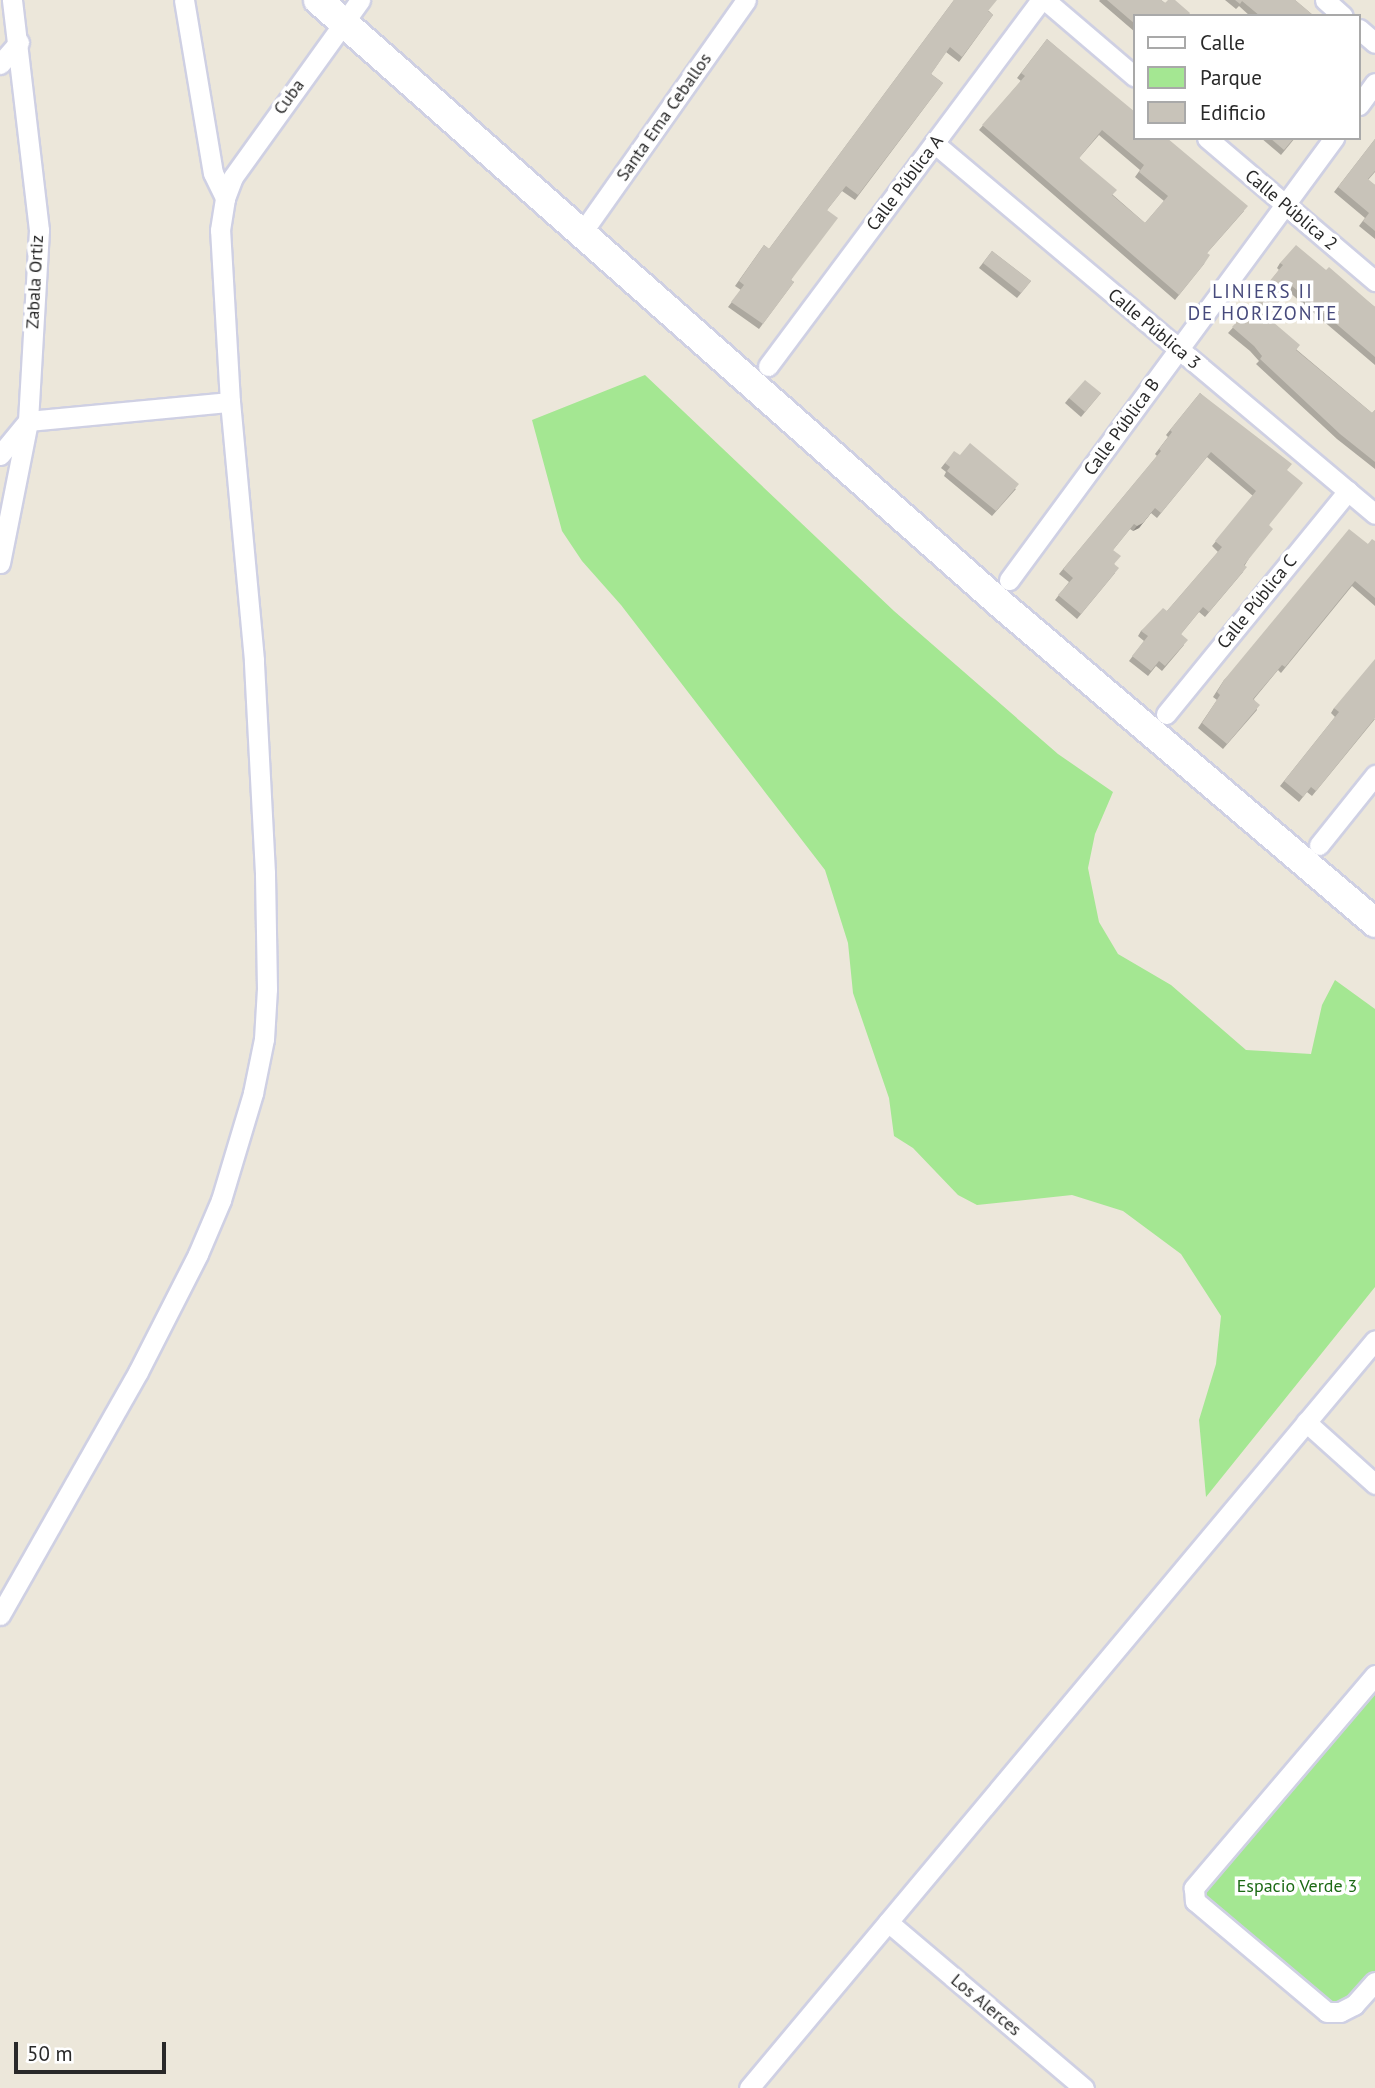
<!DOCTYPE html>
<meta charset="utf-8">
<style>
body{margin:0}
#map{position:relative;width:1375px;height:2088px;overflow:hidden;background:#ece7da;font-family:"PT Sans",sans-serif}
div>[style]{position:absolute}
.green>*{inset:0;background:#a4e792}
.roads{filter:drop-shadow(2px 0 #cfd0e3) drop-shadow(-2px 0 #cfd0e3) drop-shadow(0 2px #cfd0e3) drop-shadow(0 -2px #cfd0e3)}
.street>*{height:19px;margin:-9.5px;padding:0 9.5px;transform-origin:9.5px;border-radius:9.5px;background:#fff}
.secondary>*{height:28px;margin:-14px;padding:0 14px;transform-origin:14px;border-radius:14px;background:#fff}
.wall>*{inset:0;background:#aca89f}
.shaded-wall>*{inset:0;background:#8c8882}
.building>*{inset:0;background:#c8c3b9}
span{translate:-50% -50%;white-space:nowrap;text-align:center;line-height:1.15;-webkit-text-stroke:7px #fff;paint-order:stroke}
.street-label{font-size:18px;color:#292929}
.park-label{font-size:18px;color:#1c6a15}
.neighbourhood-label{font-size:19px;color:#474a7c;letter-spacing:2px}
.legend{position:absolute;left:1133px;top:14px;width:228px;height:126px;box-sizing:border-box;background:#fff;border:2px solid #a9a9a9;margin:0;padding:9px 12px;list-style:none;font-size:21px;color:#292929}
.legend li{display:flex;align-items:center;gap:14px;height:35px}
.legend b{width:35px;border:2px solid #a9a9a9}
.scale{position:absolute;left:14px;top:2042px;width:152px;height:32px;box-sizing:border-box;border:4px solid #292929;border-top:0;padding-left:9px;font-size:21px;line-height:24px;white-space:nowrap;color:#292929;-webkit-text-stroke:5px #fff;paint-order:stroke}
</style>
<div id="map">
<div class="green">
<div style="clip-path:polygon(645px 375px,894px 611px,1058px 754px,1113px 792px,1095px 834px,1088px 868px,1099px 922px,1118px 954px,1171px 985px,1246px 1050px,1311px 1054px,1322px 1005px,1335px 980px,1375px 1009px,1375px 1287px,1206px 1497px,1199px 1420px,1216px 1364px,1221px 1316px,1181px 1254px,1123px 1211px,1072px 1195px,977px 1205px,958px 1195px,913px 1148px,894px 1136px,889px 1098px,853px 993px,848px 943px,825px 870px,621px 605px,582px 561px,562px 531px,532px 420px)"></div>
<div style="clip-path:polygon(1375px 1675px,1375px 1982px,1340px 2012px,1195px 1901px)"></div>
</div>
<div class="roads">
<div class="street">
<div style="left:184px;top:0;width:175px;rotate:80.5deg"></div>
<div style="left:213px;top:173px;width:28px;rotate:64deg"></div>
<div style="left:1045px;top:0;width:118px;rotate:40.5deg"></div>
<div style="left:1325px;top:0;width:24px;rotate:42deg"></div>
<div style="left:1359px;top:29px;width:21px;rotate:41deg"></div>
<div style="left:0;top:64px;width:29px;rotate:-49deg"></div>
<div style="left:1359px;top:105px;width:27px;rotate:-54deg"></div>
<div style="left:1207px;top:138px;width:221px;rotate:40.4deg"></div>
<div style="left:934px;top:143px;width:576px;rotate:40.07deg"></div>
<div style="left:581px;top:234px;width:286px;rotate:-54.8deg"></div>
<div style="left:768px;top:366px;width:457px;rotate:-53.3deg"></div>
<div style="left:0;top:455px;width:44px;rotate:-50.5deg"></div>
<div style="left:28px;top:421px;width:203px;rotate:-5.4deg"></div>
<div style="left:0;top:563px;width:145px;rotate:-78.8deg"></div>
<div style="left:28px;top:421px;width:191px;rotate:-86.7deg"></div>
<div style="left:39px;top:230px;width:232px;rotate:-96.7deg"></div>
<div style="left:1009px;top:580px;width:549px;rotate:-53.67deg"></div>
<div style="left:1166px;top:714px;width:288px;rotate:-50.8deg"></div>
<div style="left:1319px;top:845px;width:90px;rotate:-51.3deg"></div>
<div style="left:1306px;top:1422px;width:93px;rotate:41.9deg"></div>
<div style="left:0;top:1615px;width:279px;rotate:-60.4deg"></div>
<div style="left:138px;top:1372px;width:132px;rotate:-63deg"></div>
<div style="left:198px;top:1254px;width:59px;rotate:-66.9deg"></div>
<div style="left:221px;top:1200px;width:112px;rotate:-73.3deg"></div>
<div style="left:253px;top:1093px;width:55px;rotate:-78.5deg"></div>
<div style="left:264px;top:1039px;width:50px;rotate:-86.6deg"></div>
<div style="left:267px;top:989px;width:116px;rotate:-91deg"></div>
<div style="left:265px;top:873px;width:213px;rotate:-93deg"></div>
<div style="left:254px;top:660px;width:259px;rotate:-95.3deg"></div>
<div style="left:230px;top:402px;width:172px;rotate:-93.3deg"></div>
<div style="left:220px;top:230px;width:32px;rotate:-81deg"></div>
<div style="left:225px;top:198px;width:22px;rotate:-69deg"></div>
<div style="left:233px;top:177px;width:218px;rotate:-54.3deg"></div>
<div style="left:1375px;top:1675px;width:280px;rotate:130.4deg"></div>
<div style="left:1194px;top:1888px;width:13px;rotate:86deg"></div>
<div style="left:1195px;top:1901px;width:172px;rotate:40.1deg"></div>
<div style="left:1327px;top:2012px;width:13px"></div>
<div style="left:1340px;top:2012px;width:16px;rotate:-27deg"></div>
<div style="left:1354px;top:2005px;width:31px;rotate:-48deg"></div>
<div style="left:888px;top:1922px;width:257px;rotate:40.3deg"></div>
<div style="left:749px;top:2088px;width:975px;rotate:-50.07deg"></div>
</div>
<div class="secondary">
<div style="left:318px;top:0;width:915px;rotate:41.5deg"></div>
<div style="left:1003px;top:606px;width:489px;rotate:40.4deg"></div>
</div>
</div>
<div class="wall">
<div style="clip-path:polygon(954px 0,989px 11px,993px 15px,959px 62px,946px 52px,931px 74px,943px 83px,855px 200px,842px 191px,827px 210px,791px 280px,794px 282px,759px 329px,728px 307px,741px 290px,735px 286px,764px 245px,769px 249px)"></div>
<div style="clip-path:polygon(1100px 0,1161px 0,1165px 3px,1175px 0,1135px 16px,1135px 32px,1099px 1px)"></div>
<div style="clip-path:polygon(1225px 0,1295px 0,1314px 16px,1250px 16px,1239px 6px,1236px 9px)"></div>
<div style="clip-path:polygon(evenodd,1047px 39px,1244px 211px,1207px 253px,1204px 264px,1175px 300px,979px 130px,1021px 81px,1017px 78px,1047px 39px,1099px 135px,1140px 170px,1135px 177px,1164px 201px,1145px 223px,1113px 195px,1079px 158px,1099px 135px)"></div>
<div style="clip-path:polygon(1261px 138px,1295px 138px,1281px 155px)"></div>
<div style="clip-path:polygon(1375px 139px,1375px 172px,1368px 180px,1375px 185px,1375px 239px,1359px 226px,1365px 218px,1334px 192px)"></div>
<div style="clip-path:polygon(992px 251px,1031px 281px,1017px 298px,979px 268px)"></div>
<div style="clip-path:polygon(1280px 263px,1326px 270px,1375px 307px,1375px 365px,1288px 291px,1266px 317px,1297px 350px,1372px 413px,1375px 410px,1375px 469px,1337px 439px,1256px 364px,1259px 361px,1250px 351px,1228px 333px,1267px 290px,1265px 288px,1279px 270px,1277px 268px)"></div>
<div style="clip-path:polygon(1101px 393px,1081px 417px,1065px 403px,1069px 398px)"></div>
<div style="clip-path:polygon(1200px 393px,1287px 470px,1269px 525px,1245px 565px,1243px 572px,1205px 617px,1199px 612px,1181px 634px,1184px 645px,1162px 671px,1156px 666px,1148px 676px,1129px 661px,1144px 641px,1138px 636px,1141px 631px,1167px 611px,1218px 552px,1212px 546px,1253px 496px,1207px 457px,1157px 518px,1151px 513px,1139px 528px,1133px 531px,1130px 529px,1113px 550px,1115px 573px,1077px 619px,1055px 600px,1069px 582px,1059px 574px,1157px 456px,1155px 454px,1168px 437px,1166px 435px)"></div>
<div style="clip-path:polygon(960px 455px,1016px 489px,992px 516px,944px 476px,946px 472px,941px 468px,945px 463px)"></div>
<div style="clip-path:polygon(1375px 541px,1375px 606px,1352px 586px,1281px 673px,1278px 670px,1254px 699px,1257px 710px,1223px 749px,1198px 728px,1217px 700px,1213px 697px,1224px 680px,1368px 544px)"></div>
<div style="clip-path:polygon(1334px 708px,1375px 719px,1312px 796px,1307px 792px,1299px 802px,1280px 786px,1335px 717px,1331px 713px)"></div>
</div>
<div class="shaded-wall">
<div style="clip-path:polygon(1155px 508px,1139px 528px,1133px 531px,1137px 526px)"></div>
</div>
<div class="building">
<div style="clip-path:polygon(954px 0,997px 0,988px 11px,993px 15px,962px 57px,950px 47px,931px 74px,943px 83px,858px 195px,846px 186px,827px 210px,838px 218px,791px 280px,794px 282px,763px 324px,731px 302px,744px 285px,739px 281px,764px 245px,769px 249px)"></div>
<div style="clip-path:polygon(1107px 0,1161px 0,1165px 3px,1168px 0,1175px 0,1190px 13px,1188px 16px,1135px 16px,1135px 24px)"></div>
<div style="clip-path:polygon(1235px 0,1295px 0,1314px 16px,1260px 16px,1242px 1px,1240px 4px)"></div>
<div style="clip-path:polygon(evenodd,1047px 39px,1135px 112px,1135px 138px,1167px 138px,1248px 206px,1207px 253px,1210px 255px,1204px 264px,1179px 295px,982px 125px,1025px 76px,1021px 73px,1047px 39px,1102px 130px,1144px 165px,1139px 172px,1168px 196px,1145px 223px,1112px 195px,1117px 190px,1079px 158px,1102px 130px)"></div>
<div style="clip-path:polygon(1270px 138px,1294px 138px,1284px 150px)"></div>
<div style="clip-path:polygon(1375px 139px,1375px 171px,1368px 179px,1375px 185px,1375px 231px,1363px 221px,1369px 213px,1338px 187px)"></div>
<div style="clip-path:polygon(1296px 245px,1326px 270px,1329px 267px,1375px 307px,1375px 357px,1292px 286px,1266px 316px,1300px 345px,1296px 350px,1372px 413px,1375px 410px,1375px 462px,1340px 434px,1260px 359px,1262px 356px,1254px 346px,1232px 327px,1271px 285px,1268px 283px,1283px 265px,1280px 263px)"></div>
<div style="clip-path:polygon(992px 251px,1031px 281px,1021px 293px,983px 263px)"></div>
<div style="clip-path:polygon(1085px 380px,1101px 393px,1085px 412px,1069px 398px)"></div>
<div style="clip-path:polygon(1200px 393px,1292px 464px,1287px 470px,1303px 483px,1269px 525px,1273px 529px,1244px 565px,1247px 567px,1209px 612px,1203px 607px,1181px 634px,1188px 640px,1165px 666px,1159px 661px,1151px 671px,1132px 656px,1148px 636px,1141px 631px,1163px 608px,1167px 611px,1222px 547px,1215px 541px,1256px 491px,1211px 452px,1161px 513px,1155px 508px,1143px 523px,1137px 526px,1134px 524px,1113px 550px,1121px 556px,1114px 564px,1119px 568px,1081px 614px,1058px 595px,1073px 578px,1063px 569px,1161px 451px,1159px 449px,1172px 432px,1170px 430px)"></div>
<div style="clip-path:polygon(970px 443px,1019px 484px,996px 511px,947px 471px,950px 467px,945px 463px,954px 451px,960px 455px)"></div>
<div style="clip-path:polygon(1349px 529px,1368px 544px,1372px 539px,1375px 541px,1375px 598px,1355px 581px,1285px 667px,1282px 665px,1253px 699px,1260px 705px,1227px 744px,1202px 723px,1220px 695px,1217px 692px,1224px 680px)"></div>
<div style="clip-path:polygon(1375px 659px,1375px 718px,1316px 791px,1311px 787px,1303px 797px,1284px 781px,1339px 712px,1334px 708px)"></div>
</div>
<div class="street-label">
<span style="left:289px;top:97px;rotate:-54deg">Cuba</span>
<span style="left:664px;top:117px;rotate:-55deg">Santa Ema Ceballos</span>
<span style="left:905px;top:183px;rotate:-53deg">Calle Pública A</span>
<span style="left:1291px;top:210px;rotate:40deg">Calle Pública 2</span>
<span style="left:35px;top:282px;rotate:-87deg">Zabala Ortiz</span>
<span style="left:1154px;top:329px;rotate:40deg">Calle Pública 3</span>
<span style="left:1122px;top:427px;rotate:-54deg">Calle Pública B</span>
<span style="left:1257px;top:602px;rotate:-51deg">Calle Pública C</span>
<span style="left:986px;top:2005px;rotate:40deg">Los Alerces</span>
</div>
<div class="park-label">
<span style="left:1297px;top:1886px">Espacio Verde 3</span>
</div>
<div class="neighbourhood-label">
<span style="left:1263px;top:303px">LINIERS II<br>DE HORIZONTE</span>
</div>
<ul class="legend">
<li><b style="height:9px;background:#fff"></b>Calle</li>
<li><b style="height:19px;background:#a4e792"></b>Parque</li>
<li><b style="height:19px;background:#c8c3b9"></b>Edificio</li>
</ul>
<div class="scale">50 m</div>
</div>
